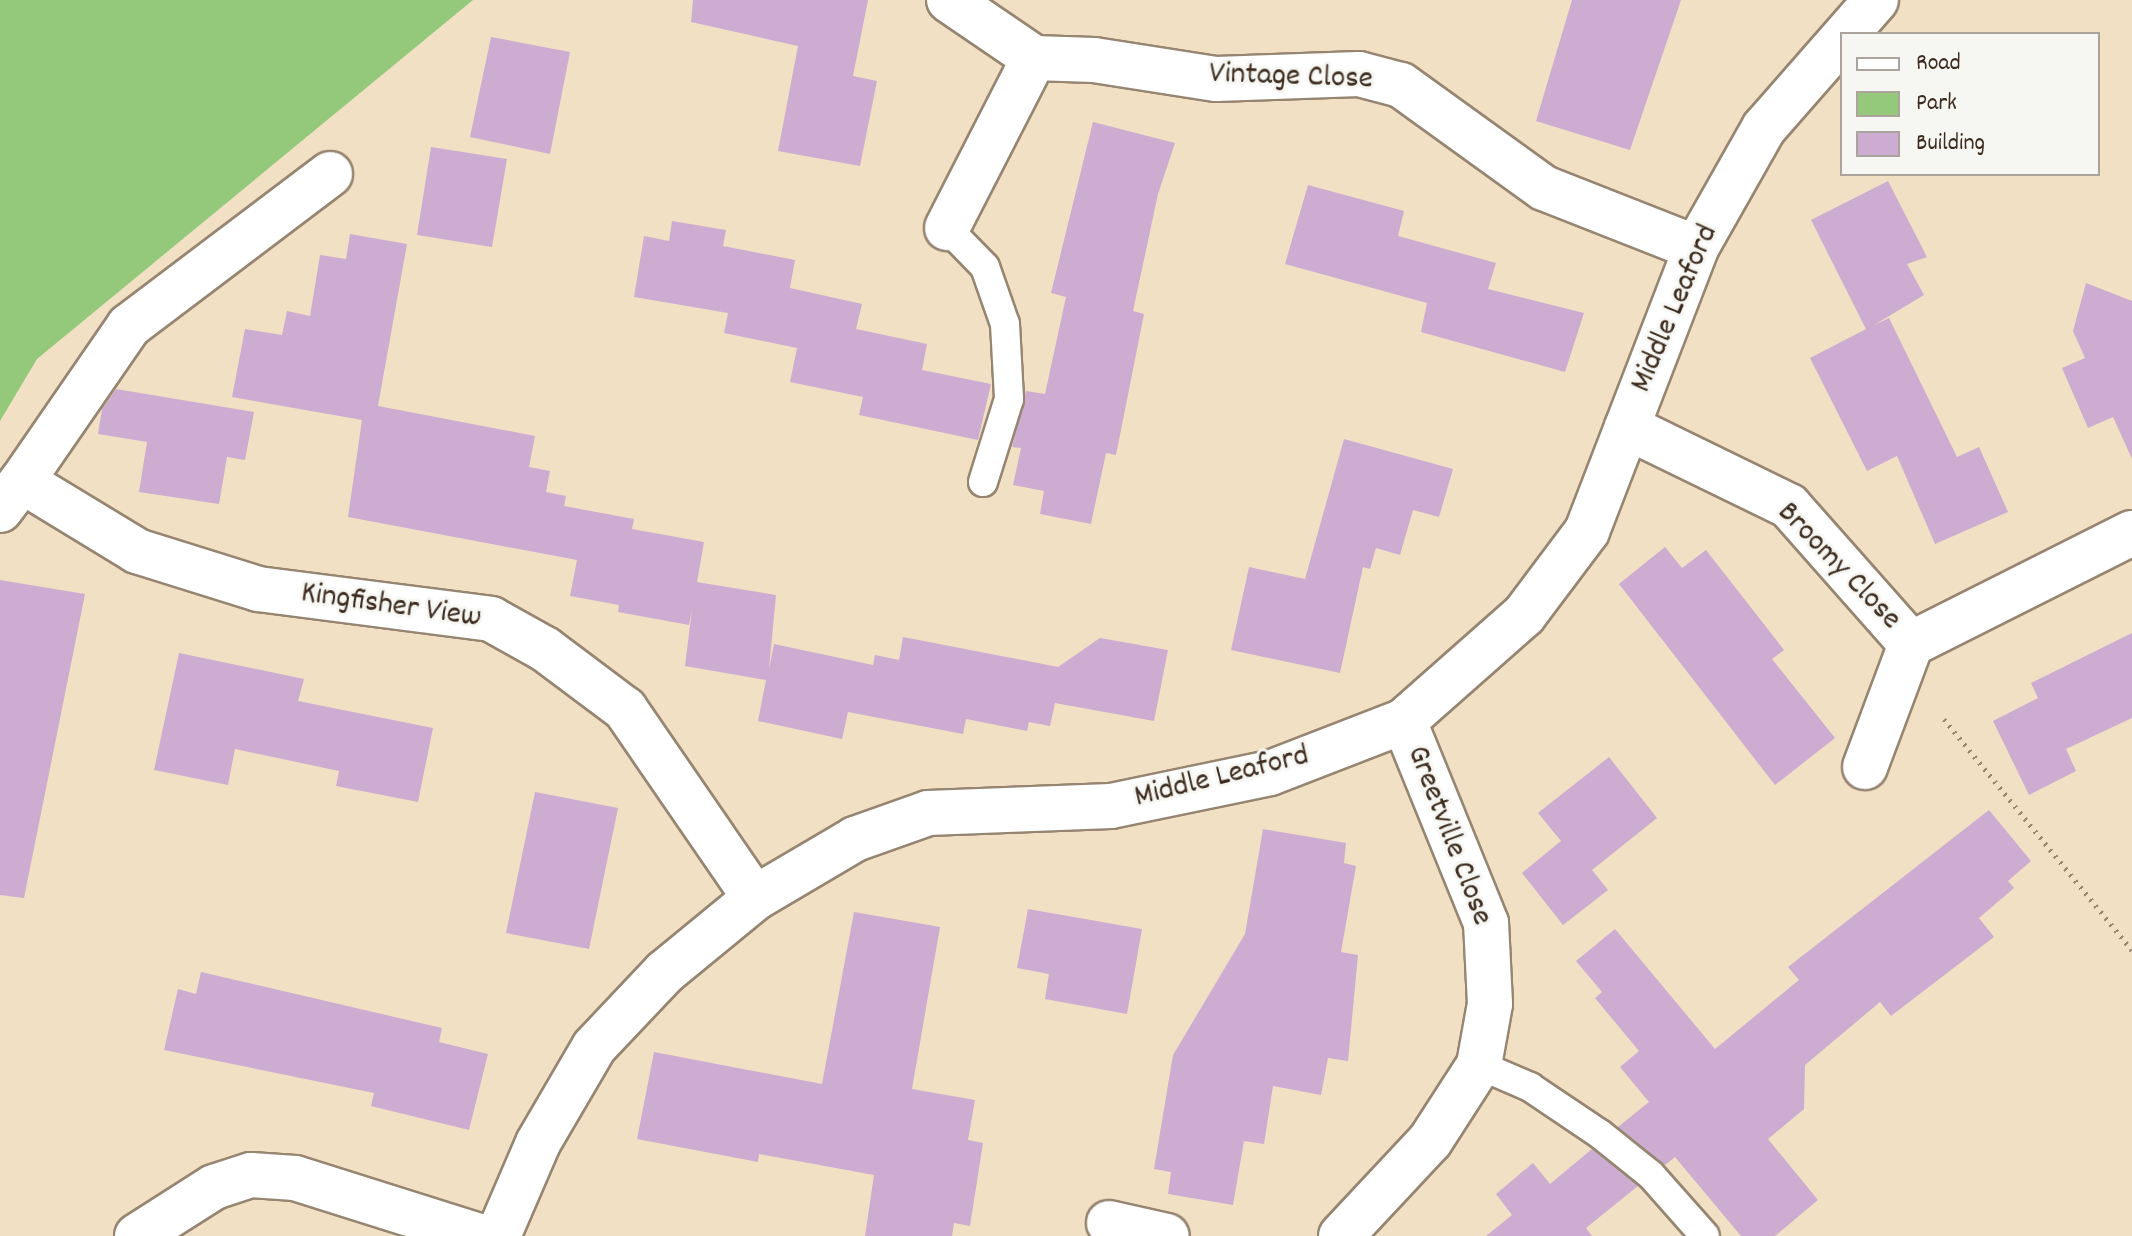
<!DOCTYPE html>
<style>
body{margin:0}
#map{position:relative;width:2132px;height:1236px;overflow:hidden;background:#f1e0c4;font-family:Dekko,sans-serif}
div>[style]{position:absolute}
.green>*{inset:0;background:#94c97b}
.building>*{inset:0;background:#ccacd0}
.path>*{height:5px;margin-top:-2.5px;transform-origin:0;background:repeating-linear-gradient(90deg,#968571 0 2px,transparent 0 8px)}
.roads{filter:drop-shadow(2px 0 #968571) drop-shadow(-2px 0 #968571) drop-shadow(0 2px #968571) drop-shadow(0 -2px #968571)}
.lane>*{height:28px;margin:-14px;padding:0 14px;transform-origin:14px;border-radius:14px;background:#fff}
.street>*{height:44px;margin:-22px;padding:0 22px;transform-origin:22px;border-radius:22px;background:#fff}
span{translate:-50% -50%;white-space:nowrap;text-align:center;line-height:1.15;-webkit-text-stroke:6px #f6f6f2;paint-order:stroke}
.street-label{font-size:32px;color:#3b2a1e}
.legend{position:absolute;left:1840px;top:32px;width:260px;height:144px;box-sizing:border-box;background:#f6f6f2;border:2px solid #aba49d;margin:0;padding:10px 14px;list-style:none;font-size:24px;color:#3b2a1e}
.legend li{display:flex;align-items:center;gap:16px;height:40px}
.legend b{width:40px;border:2px solid #aba49d}
</style>
<div id="map">
<div class="green">
<div style="clip-path:polygon(0 0,473px 0,37px 359px,0 421px)"></div>
</div>
<div class="building">
<div style="clip-path:polygon(693px 0,868px 0,853px 76px,877px 81px,860px 166px,778px 151px,798px 46px,691px 22px)"></div>
<div style="clip-path:polygon(1572px 0,1681px 0,1630px 150px,1536px 121px)"></div>
<div style="clip-path:polygon(491px 37px,570px 52px,550px 154px,470px 137px)"></div>
<div style="clip-path:polygon(1093px 122px,1175px 143px,1158px 194px,1133px 311px,1144px 314px,1116px 455px,1106px 453px,1091px 524px,1040px 514px,1044px 491px,1013px 485px,1021px 448px,1012px 447px,1026px 391px,1045px 394px,1066px 297px,1051px 293px)"></div>
<div style="clip-path:polygon(431px 147px,507px 159px,492px 247px,417px 235px)"></div>
<div style="clip-path:polygon(1888px 181px,1927px 257px,1907px 264px,1924px 295px,1874px 325px,1889px 318px,1957px 457px,1979px 447px,2008px 512px,1935px 544px,1897px 456px,1867px 471px,1810px 358px,1866px 329px,1811px 220px)"></div>
<div style="clip-path:polygon(1308px 185px,1404px 211px,1398px 236px,1496px 263px,1488px 289px,1584px 313px,1565px 372px,1421px 332px,1427px 303px,1285px 264px)"></div>
<div style="clip-path:polygon(672px 221px,726px 230px,723px 246px,795px 260px,790px 288px,862px 304px,856px 329px,927px 344px,922px 370px,991px 384px,978px 440px,859px 415px,863px 397px,790px 382px,797px 348px,724px 333px,728px 313px,634px 297px,644px 236px,669px 241px)"></div>
<div style="clip-path:polygon(350px 234px,407px 244px,378px 406px,535px 436px,529px 467px,550px 471px,546px 492px,566px 496px,564px 506px,634px 519px,632px 529px,704px 542px,697px 582px,776px 595px,769px 669px,774px 644px,873px 665px,875px 655px,899px 660px,903px 637px,1058px 667px,1100px 638px,1168px 650px,1154px 721px,1055px 703px,1050px 726px,1029px 722px,1027px 731px,966px 719px,963px 734px,848px 712px,842px 739px,758px 721px,766px 680px,685px 666px,692px 609px,689px 625px,618px 612px,619px 605px,570px 596px,577px 560px,348px 517px,362px 420px,232px 397px,245px 329px,282px 335px,287px 311px,310px 316px,320px 255px,346px 259px)"></div>
<div style="clip-path:polygon(2086px 283px,2132px 301px,2132px 459px,2113px 417px,2088px 428px,2062px 368px,2085px 358px,2073px 331px)"></div>
<div style="clip-path:polygon(116px 389px,254px 412px,245px 460px,227px 457px,219px 504px,139px 492px,147px 442px,98px 434px,102px 409px)"></div>
<div style="clip-path:polygon(1344px 439px,1453px 469px,1439px 517px,1413px 510px,1400px 555px,1376px 548px,1370px 569px,1363px 567px,1340px 673px,1231px 650px,1249px 567px,1305px 579px)"></div>
<div style="clip-path:polygon(1665px 547px,1682px 568px,1706px 550px,1784px 650px,1772px 659px,1835px 738px,1775px 785px,1619px 584px)"></div>
<div style="clip-path:polygon(0 580px,85px 594px,24px 898px,0 895px)"></div>
<div style="clip-path:polygon(2132px 633px,2132px 718px,2066px 749px,2076px 771px,2029px 795px,1993px 721px,2038px 698px,2031px 683px)"></div>
<div style="clip-path:polygon(179px 653px,304px 679px,298px 701px,433px 728px,418px 802px,336px 786px,339px 771px,235px 749px,228px 785px,154px 770px)"></div>
<div style="clip-path:polygon(1609px 757px,1657px 818px,1592px 870px,1608px 890px,1563px 925px,1522px 873px,1561px 841px,1538px 813px)"></div>
<div style="clip-path:polygon(535px 792px,618px 808px,589px 949px,506px 933px)"></div>
<div style="clip-path:polygon(1989px 810px,2031px 861px,2008px 881px,2014px 888px,1979px 918px,1994px 937px,1891px 1016px,1880px 1002px,1805px 1065px,1804px 1109px,1768px 1139px,1818px 1200px,1775px 1236px,1741px 1236px,1675px 1157px,1665px 1165px,1618px 1127px,1649px 1102px,1620px 1067px,1639px 1051px,1595px 998px,1602px 992px,1576px 961px,1615px 929px,1715px 1049px,1799px 980px,1788px 967px)"></div>
<div style="clip-path:polygon(1263px 829px,1346px 843px,1344px 863px,1356px 866px,1341px 952px,1358px 955px,1348px 1061px,1328px 1058px,1321px 1095px,1273px 1086px,1264px 1144px,1244px 1141px,1233px 1205px,1168px 1194px,1171px 1172px,1154px 1169px,1173px 1055px,1245px 934px)"></div>
<div style="clip-path:polygon(1028px 909px,1142px 929px,1127px 1014px,1045px 999px,1049px 974px,1017px 968px)"></div>
<div style="clip-path:polygon(854px 912px,940px 927px,912px 1089px,975px 1100px,968px 1140px,983px 1143px,970px 1226px,954px 1223px,952px 1236px,865px 1236px,874px 1175px,759px 1154px,758px 1162px,637px 1139px,654px 1052px,822px 1084px)"></div>
<div style="clip-path:polygon(201px 972px,442px 1028px,439px 1042px,488px 1054px,469px 1130px,371px 1106px,374px 1093px,164px 1050px,178px 989px,196px 994px)"></div>
<div style="clip-path:polygon(1592px 1149px,1638px 1186px,1586px 1228px,1592px 1236px,1486px 1236px,1512px 1215px,1496px 1194px,1533px 1163px,1550px 1184px)"></div>
</div>
<div class="path">
<div style="left:1944px;top:719px;width:298px;rotate:50.9deg"></div>
</div>
<div class="roads">
<div class="lane">
<div style="left:947px;top:228px;width:54px;rotate:45.7deg"></div>
<div style="left:985px;top:267px;width:60px;rotate:70.7deg"></div>
<div style="left:1005px;top:324px;width:75px;rotate:86.9deg"></div>
<div style="left:1009px;top:399px;width:87px;rotate:107.4deg"></div>
<div style="left:1479px;top:1065px;width:56px;rotate:23.3deg"></div>
<div style="left:1530px;top:1087px;width:84px;rotate:33.9deg"></div>
<div style="left:1600px;top:1134px;width:65px;rotate:38.8deg"></div>
<div style="left:1651px;top:1175px;width:81px;rotate:48.5deg"></div>
</div>
<div class="street">
<div style="left:949px;top:0;width:103px;rotate:34.3deg"></div>
<div style="left:1034px;top:58px;width:60px;rotate:1.9deg"></div>
<div style="left:1094px;top:60px;width:123px;rotate:8.9deg"></div>
<div style="left:1216px;top:79px;width:143px;rotate:-2deg"></div>
<div style="left:1359px;top:74px;width:43px;rotate:14.7deg"></div>
<div style="left:1401px;top:85px;width:176px;rotate:35.8deg"></div>
<div style="left:1544px;top:188px;width:163px;rotate:21.5deg"></div>
<div style="left:330px;top:174px;width:252px;rotate:142.9deg"></div>
<div style="left:129px;top:326px;width:188px;rotate:124.6deg"></div>
<div style="left:22px;top:481px;width:135px;rotate:31.3deg"></div>
<div style="left:137px;top:551px;width:127px;rotate:17.4deg"></div>
<div style="left:258px;top:589px;width:235px;rotate:7.3deg"></div>
<div style="left:491px;top:619px;width:62px;rotate:29.1deg"></div>
<div style="left:545px;top:649px;width:100px;rotate:36.9deg"></div>
<div style="left:625px;top:709px;width:229px;rotate:55.5deg"></div>
<div style="left:947px;top:228px;width:191px;rotate:-62.9deg"></div>
<div style="left:1627px;top:427px;width:180px;rotate:26deg"></div>
<div style="left:1789px;top:506px;width:184px;rotate:48.5deg"></div>
<div style="left:1911px;top:644px;width:247px;rotate:-26.7deg"></div>
<div style="left:0;top:510px;width:36px;rotate:-53deg"></div>
<div style="left:1865px;top:767px;width:131px;rotate:-69.5deg"></div>
<div style="left:1109px;top:1223px;width:59px;rotate:12.6deg"></div>
<div style="left:137px;top:1236px;width:91px;rotate:-32.5deg"></div>
<div style="left:214px;top:1187px;width:39px;rotate:-18deg"></div>
<div style="left:251px;top:1175px;width:44px;rotate:3.9deg"></div>
<div style="left:295px;top:1178px;width:193px;rotate:17.5deg"></div>
<div style="left:498px;top:1236px;width:101px;rotate:-66.7deg"></div>
<div style="left:538px;top:1143px;width:111px;rotate:-59.7deg"></div>
<div style="left:594px;top:1047px;width:103px;rotate:-46.6deg"></div>
<div style="left:665px;top:972px;width:117px;rotate:-39.4deg"></div>
<div style="left:755px;top:898px;width:116px;rotate:-30.5deg"></div>
<div style="left:855px;top:839px;width:77px;rotate:-19.6deg"></div>
<div style="left:928px;top:813px;width:183px;rotate:-2.2deg"></div>
<div style="left:1111px;top:806px;width:162px;rotate:-11.7deg"></div>
<div style="left:1270px;top:773px;width:144px;rotate:-21.2deg"></div>
<div style="left:1404px;top:721px;width:160px;rotate:-41.5deg"></div>
<div style="left:1524px;top:615px;width:105px;rotate:-53.1deg"></div>
<div style="left:1587px;top:531px;width:303px;rotate:-68.9deg"></div>
<div style="left:1696px;top:248px;width:138px;rotate:-60.5deg"></div>
<div style="left:1764px;top:128px;width:170px;rotate:-48.8deg"></div>
<div style="left:1341px;top:1236px;width:130px;rotate:-46.9deg"></div>
<div style="left:1430px;top:1141px;width:90px;rotate:-57.2deg"></div>
<div style="left:1479px;top:1065px;width:62px;rotate:-79.8deg"></div>
<div style="left:1490px;top:1004px;width:81px;rotate:-92.8deg"></div>
<div style="left:1486px;top:923px;width:218px;rotate:-112.1deg"></div>
</div>
</div>
<div class="street-label">
<span style="left:1291px;top:78px;rotate:2deg">Vintage Close</span>
<span style="left:1676px;top:309px;rotate:-67deg">Middle Leaford</span>
<span style="left:1838px;top:567px;rotate:46deg">Broomy Close</span>
<span style="left:391px;top:607px;rotate:8deg">Kingfisher View</span>
<span style="left:1222px;top:778px;rotate:-14deg">Middle Leaford</span>
<span style="left:1448px;top:836px;rotate:69deg">Greetville Close</span>
</div>
<ul class="legend">
<li><b style="height:10px;background:#fff"></b>Road</li>
<li><b style="height:22px;background:#94c97b"></b>Park</li>
<li><b style="height:22px;background:#ccacd0"></b>Building</li>
</ul>
</div>
